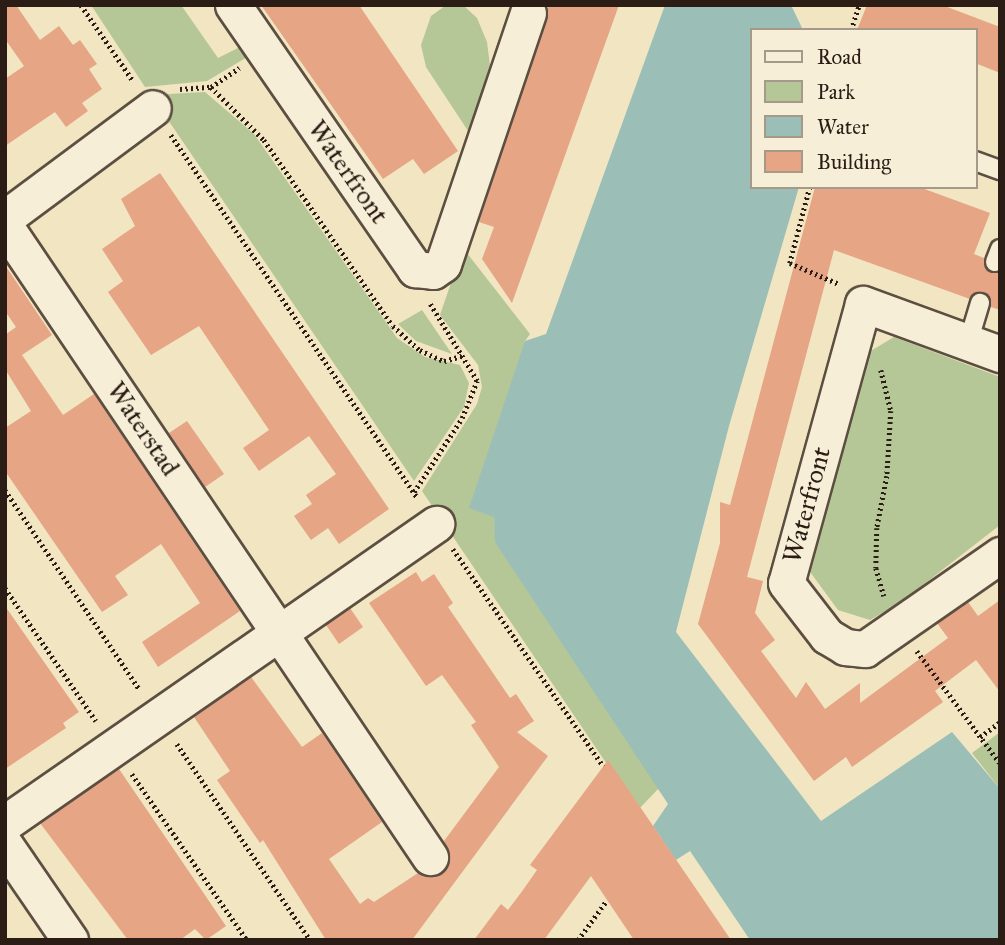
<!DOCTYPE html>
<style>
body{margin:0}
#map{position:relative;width:1005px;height:945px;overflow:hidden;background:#f1e5c2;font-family:"IM FELL Great Primer",serif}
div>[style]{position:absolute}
.green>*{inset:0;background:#b5c697}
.water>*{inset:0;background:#9bbfb7}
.building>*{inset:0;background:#e6a585}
.path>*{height:4.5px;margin-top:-2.25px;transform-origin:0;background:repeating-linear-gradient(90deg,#2b1d16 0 2px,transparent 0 5.5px)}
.roads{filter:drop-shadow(2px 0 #5c4f41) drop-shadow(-2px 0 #5c4f41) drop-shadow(0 2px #5c4f41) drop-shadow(0 -2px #5c4f41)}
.lane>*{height:18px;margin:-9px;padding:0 9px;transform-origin:9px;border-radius:9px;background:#f6eed7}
.street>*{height:35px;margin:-17.5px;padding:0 17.5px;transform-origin:17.5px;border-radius:17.5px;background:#f6eed7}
span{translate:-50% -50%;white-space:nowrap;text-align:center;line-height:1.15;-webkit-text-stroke:5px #f6eed7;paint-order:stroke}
.street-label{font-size:26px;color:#2b1d16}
.frame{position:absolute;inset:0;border:7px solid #2b1d16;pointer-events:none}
.legend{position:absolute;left:750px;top:28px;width:228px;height:161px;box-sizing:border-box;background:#f6eed7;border:2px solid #a59a8a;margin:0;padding:9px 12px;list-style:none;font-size:21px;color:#2b1d16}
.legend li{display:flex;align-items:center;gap:14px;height:35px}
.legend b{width:35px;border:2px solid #a59a8a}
</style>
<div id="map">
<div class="green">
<div style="clip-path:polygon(91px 5px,181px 5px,218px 58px,242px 46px,249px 56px,207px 81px,145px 87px)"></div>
<div style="clip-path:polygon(463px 5px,477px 18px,487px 42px,491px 74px,474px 140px,426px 67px,421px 45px,431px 16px,445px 6px)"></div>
<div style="clip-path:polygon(205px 92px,254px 134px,397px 338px,425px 357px,460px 365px,469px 383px,464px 407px,414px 481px,151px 95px)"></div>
<div style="clip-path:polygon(463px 248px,530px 334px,525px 341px,494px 517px,496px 542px,659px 788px,638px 810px,422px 491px,477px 404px,482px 387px,478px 365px,440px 315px)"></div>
<div style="clip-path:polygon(422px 310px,452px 354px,416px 341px,398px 324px)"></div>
<div style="clip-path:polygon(894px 337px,1000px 377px,1000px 525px,901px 602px,870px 620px,838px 610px,805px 565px,869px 352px)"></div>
<div style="clip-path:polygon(1000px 732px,1000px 789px,972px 753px)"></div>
</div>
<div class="water">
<div style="clip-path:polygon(665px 5px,791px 5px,803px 30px,751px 30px,751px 187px,799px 187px,729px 426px,676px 632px,821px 821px,952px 732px,1000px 789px,1000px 940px,750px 940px,690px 851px,676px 860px,653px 826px,668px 804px,495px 542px,494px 517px,469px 508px,525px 341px,546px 334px)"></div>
</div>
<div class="building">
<div style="clip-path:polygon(5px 5px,16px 5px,40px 40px,59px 26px,73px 45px,80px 40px,97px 64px,89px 69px,102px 89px,82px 103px,88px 111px,66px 127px,55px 112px,5px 146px,5px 79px,24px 66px,5px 39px)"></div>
<div style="clip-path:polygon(261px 5px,359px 5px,458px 151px,424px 174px,413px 159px,383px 179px)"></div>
<div style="clip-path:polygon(549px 5px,619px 5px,512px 303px,482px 259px,494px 227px,479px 222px)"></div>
<div style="clip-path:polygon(867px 5px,942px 5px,1000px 27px,1000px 73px,975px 63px,975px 30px,857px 30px)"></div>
<div style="clip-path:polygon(160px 173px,389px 509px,339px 544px,328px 528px,311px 540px,294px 516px,312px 504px,306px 495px,336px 474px,309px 436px,259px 471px,243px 448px,269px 430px,199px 326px,151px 355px,108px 292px,123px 281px,102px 249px,135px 226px,121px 199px)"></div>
<div style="clip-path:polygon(815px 187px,919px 187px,990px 213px,974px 254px,984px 258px,990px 272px,1000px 272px,1000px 310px,991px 307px,984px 292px,970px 299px,834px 250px,747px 577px,763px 581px,755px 613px,775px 640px,761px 651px,796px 698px,806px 682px,825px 709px,860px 683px,860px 703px,948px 638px,937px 623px,968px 602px,978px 616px,1000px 600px,1000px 692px,976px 660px,935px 691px,943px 702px,852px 767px,846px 757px,814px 781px,698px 624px,720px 543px,720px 502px,730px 505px)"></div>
<div style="clip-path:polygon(5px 265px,52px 335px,22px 355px,63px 415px,94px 394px,240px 611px,158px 667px,142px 642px,200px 603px,161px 544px,115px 576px,128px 595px,102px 612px,5px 471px,5px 428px,31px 411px,5px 369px,5px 335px,16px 327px,5px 311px)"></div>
<div style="clip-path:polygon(187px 421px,224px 474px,205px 487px,169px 433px)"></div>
<div style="clip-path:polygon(416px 572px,422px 582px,434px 574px,453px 603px,448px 607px,510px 698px,516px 694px,534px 721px,517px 732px,548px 756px,412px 940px,326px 940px,263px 840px,260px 843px,217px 780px,230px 771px,194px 717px,251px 677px,302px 747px,322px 733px,382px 822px,329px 859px,360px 904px,368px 898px,374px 902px,418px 873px,431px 877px,441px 874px,450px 856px,444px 841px,499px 767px,471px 725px,476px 722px,442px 675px,426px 686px,369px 603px)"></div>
<div style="clip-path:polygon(5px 606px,79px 712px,63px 723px,66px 728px,5px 769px)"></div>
<div style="clip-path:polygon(350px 608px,363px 627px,339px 644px,326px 625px)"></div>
<div style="clip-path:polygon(608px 760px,731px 940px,634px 940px,591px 876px,544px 940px,474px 940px,501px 904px,508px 910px,523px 890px,537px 870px,530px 865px)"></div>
<div style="clip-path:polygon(119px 769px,226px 926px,206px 940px,195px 929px,180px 940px,128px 940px,40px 823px)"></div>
</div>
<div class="path">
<div style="left:81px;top:5px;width:93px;rotate:55.5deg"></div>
<div style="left:851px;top:30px;width:26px;rotate:-72deg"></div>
<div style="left:211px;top:87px;width:75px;rotate:45deg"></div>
<div style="left:264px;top:140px;width:226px;rotate:55.3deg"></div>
<div style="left:393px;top:326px;width:36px;rotate:42deg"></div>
<div style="left:420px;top:350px;width:26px;rotate:25deg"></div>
<div style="left:444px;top:361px;width:19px;rotate:-16deg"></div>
<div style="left:180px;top:89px;width:31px;rotate:-4deg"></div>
<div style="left:211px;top:87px;width:34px;rotate:-34deg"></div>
<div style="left:171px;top:135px;width:439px;rotate:55.8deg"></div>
<div style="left:810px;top:187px;width:79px;rotate:104.7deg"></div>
<div style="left:790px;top:263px;width:53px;rotate:23.2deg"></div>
<div style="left:881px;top:370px;width:42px;rotate:76.3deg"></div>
<div style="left:891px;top:411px;width:65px;rotate:93.5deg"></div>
<div style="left:887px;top:476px;width:53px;rotate:100.9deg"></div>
<div style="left:877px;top:528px;width:40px;rotate:91.4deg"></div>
<div style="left:876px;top:568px;width:29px;rotate:74deg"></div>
<div style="left:5px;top:490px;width:241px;rotate:56deg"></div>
<div style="left:414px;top:492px;width:88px;rotate:-57deg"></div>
<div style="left:462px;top:418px;width:40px;rotate:-68deg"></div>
<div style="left:477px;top:381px;width:90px;rotate:-121.4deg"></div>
<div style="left:453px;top:549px;width:264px;rotate:55.3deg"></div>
<div style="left:5px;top:588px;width:161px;rotate:55.6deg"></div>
<div style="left:917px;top:651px;width:139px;rotate:53.5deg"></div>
<div style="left:980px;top:737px;width:25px;rotate:-37deg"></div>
<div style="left:177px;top:744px;width:237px;rotate:55.8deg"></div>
<div style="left:132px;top:774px;width:202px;rotate:55.3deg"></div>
<div style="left:578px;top:940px;width:49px;rotate:-54.1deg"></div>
</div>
<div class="roads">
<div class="lane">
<div style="left:975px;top:161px;width:27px;rotate:20deg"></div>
<div style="left:995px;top:262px;width:14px;rotate:-69deg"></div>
<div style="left:968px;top:343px;width:42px;rotate:-73.3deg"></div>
</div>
<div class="street">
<div style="left:233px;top:5px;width:321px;rotate:55.4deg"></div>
<div style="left:415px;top:269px;width:18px;rotate:6deg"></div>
<div style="left:433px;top:271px;width:12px;rotate:-35deg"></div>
<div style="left:443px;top:264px;width:265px;rotate:-71.3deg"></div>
<div style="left:5px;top:218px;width:184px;rotate:-36.6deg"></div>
<div style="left:5px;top:226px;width:761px;rotate:56.04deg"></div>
<div style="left:1000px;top:354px;width:146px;rotate:-159.9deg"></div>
<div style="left:863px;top:304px;width:289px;rotate:105.4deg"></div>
<div style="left:786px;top:583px;width:67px;rotate:52.3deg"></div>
<div style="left:827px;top:636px;width:21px;rotate:31deg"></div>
<div style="left:845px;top:647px;width:20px;rotate:6deg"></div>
<div style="left:865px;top:649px;width:165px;rotate:-34.8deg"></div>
<div style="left:5px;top:823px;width:525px;rotate:-34.75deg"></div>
<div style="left:5px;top:845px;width:115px;rotate:55.6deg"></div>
</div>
</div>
<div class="street-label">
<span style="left:348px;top:172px;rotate:55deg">Waterfront</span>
<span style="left:143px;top:429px;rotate:56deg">Waterstad</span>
<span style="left:807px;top:505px;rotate:-75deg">Waterfront</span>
</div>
<div class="frame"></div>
<ul class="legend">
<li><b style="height:9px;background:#f6eed7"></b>Road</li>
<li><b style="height:19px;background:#b5c697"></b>Park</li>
<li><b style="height:19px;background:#9bbfb7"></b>Water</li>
<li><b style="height:19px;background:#e6a585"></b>Building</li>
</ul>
</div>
